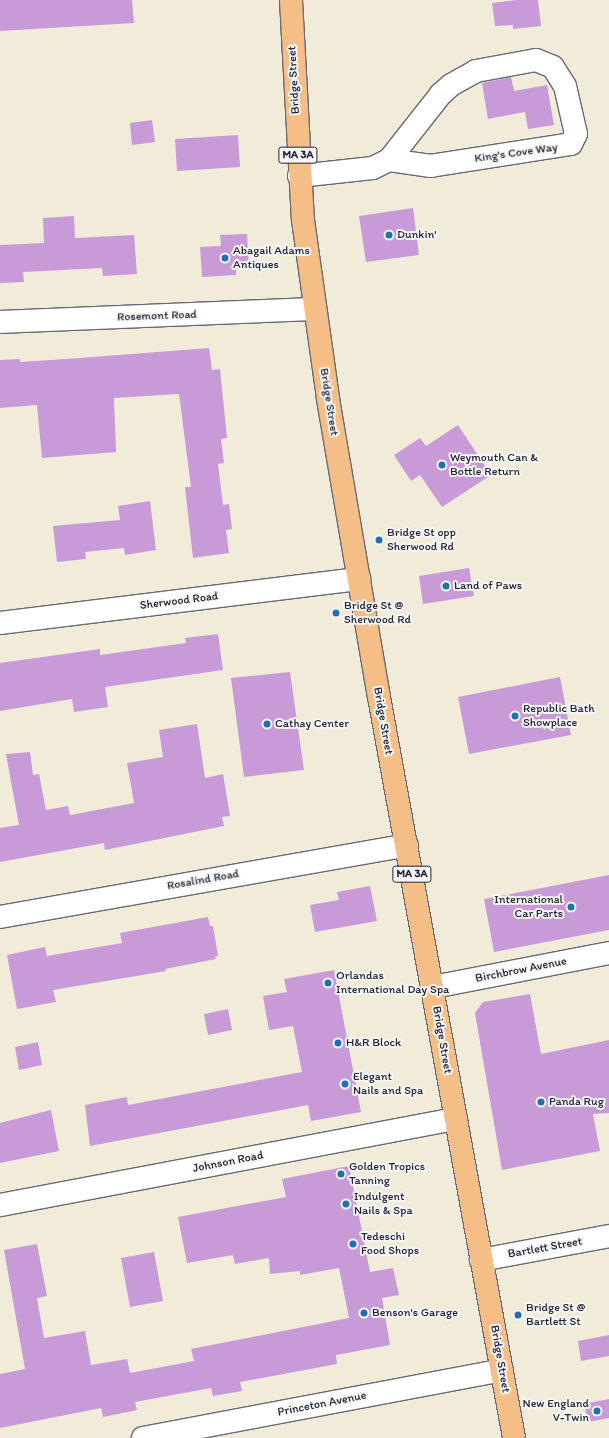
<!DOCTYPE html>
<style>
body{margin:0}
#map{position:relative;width:609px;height:1438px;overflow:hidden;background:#f1ecda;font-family:Itim,sans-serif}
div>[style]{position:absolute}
.building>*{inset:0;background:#c89ad8}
.roads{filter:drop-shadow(1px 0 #6a6973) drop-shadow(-1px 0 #6a6973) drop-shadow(0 1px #6a6973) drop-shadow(0 -1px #6a6973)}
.minor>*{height:22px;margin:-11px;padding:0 11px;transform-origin:11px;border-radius:11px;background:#fff}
.primary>*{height:22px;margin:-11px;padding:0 11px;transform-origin:11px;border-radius:11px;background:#f6be87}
.dots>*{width:11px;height:11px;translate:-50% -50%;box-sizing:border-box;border:2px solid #f6f6f2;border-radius:50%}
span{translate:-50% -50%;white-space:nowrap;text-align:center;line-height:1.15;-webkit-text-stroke:4px #f6f6f2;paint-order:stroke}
.shield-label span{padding:1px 3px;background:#f6f6f2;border:1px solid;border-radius:3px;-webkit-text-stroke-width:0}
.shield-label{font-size:11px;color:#22223b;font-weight:700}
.street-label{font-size:12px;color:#22223b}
.poi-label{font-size:12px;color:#22223b}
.left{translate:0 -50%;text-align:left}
.right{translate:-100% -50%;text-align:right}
</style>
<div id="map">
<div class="building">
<div style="clip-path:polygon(0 0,132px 0,134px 23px,0 31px)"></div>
<div style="clip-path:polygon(516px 0,538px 0,541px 26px,513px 29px,513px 25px,495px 26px,492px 3px)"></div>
<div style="clip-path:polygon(511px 77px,514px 91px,547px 85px,554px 125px,528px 129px,525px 112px,488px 119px,482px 83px)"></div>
<div style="clip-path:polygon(152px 120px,155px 142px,132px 145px,130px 123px)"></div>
<div style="clip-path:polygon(238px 135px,240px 167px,177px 171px,175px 139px)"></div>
<div style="clip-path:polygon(413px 208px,419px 255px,366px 262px,359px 216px)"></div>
<div style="clip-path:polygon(74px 216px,75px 238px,134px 235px,137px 274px,103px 276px,102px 268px,23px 272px,24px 282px,0 283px,0 245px,44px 243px,43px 218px)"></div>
<div style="clip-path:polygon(247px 234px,249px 268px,236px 269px,236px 275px,202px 277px,200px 247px,221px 246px,220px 235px)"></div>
<div style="clip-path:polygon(209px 348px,212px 370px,220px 369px,227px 438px,221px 439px,224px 463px,218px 464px,223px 505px,229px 504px,232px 529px,226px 530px,229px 553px,193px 558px,185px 487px,191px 487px,179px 394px,114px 398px,116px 452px,42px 458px,37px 405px,0 408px,0 360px,20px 359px,20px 362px,80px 358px)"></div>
<div style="clip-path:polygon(458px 425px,491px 475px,442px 507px,420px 475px,411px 481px,394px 455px,420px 438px,426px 446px)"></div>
<div style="clip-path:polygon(150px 501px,156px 550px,125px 555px,124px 548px,85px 552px,86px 559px,57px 562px,53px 526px,120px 520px,118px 506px)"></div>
<div style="clip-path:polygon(469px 568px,474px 596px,423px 604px,419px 576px)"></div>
<div style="clip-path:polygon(218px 634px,223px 670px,105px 687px,108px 707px,74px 712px,72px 699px,0 711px,0 663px,100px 649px,100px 655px,186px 643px,185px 638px)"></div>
<div style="clip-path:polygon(290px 672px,304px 770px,244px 777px,231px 678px)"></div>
<div style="clip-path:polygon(560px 677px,571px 735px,469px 754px,458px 697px)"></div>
<div style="clip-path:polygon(197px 724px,205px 778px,223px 774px,230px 816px,222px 817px,224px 826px,105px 850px,104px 843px,0 862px,0 828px,19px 825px,6px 754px,30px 752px,33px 775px,39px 774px,46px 810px,68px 806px,70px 815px,134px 803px,127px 763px,163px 757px,159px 730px)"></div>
<div style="clip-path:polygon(609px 875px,609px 930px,494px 952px,484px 899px)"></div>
<div style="clip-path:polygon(370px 886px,377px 921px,315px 932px,310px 905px,339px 900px,337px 892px)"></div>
<div style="clip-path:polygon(208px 917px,210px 926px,213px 926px,218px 956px,215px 956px,216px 959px,165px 969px,166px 971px,53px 990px,56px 1002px,17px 1009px,7px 955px,45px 947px,47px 956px,122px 943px,120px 933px)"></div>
<div style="clip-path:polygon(334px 970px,361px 1112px,311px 1121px,308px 1105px,90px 1146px,85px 1105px,127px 1097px,128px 1105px,302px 1072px,293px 1026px,269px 1030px,263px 996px,287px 992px,284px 979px)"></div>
<div style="clip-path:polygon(530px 994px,541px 1054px,609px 1040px,609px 1113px,593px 1114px,600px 1151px,502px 1170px,475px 1013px,483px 1002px)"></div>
<div style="clip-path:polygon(228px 1009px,232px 1030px,208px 1035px,204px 1014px)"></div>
<div style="clip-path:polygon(38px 1042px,42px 1065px,19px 1070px,15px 1047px)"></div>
<div style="clip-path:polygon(51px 1110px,59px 1151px,0 1163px,0 1123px)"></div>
<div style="clip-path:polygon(349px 1166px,370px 1272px,393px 1268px,399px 1295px,382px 1298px,390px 1345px,336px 1355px,337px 1364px,240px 1382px,242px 1391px,213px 1396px,211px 1388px,135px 1402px,137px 1410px,103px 1417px,101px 1408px,0 1428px,0 1374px,25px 1369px,4px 1250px,37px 1244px,47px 1296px,37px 1298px,44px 1338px,85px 1331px,91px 1365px,127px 1359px,130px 1373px,194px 1361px,191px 1349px,349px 1318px,339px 1268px,300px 1275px,300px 1271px,270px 1274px,269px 1258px,235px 1264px,233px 1255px,187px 1263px,178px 1217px,286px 1197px,282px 1179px)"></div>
<div style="clip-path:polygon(154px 1252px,163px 1301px,130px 1307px,121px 1258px)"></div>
<div style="clip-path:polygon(609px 1335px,609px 1356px,581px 1361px,578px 1341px)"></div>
<div style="clip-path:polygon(609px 1399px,609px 1418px,588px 1422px,584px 1404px)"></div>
</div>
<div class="roads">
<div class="minor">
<div style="left:299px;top:176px;width:74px;rotate:-6.2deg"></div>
<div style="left:373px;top:168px;width:18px;rotate:-27deg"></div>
<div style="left:389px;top:160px;width:84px;rotate:-51.8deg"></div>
<div style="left:441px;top:94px;width:13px;rotate:-42deg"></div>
<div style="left:451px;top:85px;width:29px;rotate:-29deg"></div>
<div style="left:476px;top:71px;width:61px;rotate:-10.4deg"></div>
<div style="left:536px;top:60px;width:18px;rotate:22deg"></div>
<div style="left:553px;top:67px;width:22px;rotate:58deg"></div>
<div style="left:565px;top:86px;width:49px;rotate:77.1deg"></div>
<div style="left:576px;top:134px;width:11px;rotate:117deg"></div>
<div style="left:571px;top:144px;width:142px;rotate:171.1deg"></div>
<div style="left:431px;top:166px;width:42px;rotate:-171.9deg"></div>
<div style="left:0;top:322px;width:314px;rotate:-2.4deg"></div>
<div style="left:0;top:623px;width:362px;rotate:-7deg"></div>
<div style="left:0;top:917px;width:413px;rotate:-10deg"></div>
<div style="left:433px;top:987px;width:179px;rotate:-10.9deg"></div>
<div style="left:0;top:1205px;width:464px;rotate:-10.7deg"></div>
<div style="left:481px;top:1260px;width:130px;rotate:-10.6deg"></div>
<div style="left:143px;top:1438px;width:365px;rotate:-10.7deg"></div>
</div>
<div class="primary">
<div style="left:291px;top:0;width:220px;rotate:86.9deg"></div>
<div style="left:303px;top:220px;width:181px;rotate:82deg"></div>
<div style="left:328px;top:399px;width:302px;rotate:80.3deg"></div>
<div style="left:379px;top:697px;width:753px;rotate:79.67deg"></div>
</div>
</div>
<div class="dots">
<div style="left:389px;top:235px;background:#1f6fb2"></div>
<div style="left:225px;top:258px;background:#1f6fb2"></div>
<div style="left:442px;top:465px;background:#1f6fb2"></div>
<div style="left:379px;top:540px;background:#1f6fb2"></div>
<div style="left:446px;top:586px;background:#1f6fb2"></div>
<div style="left:336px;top:613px;background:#1f6fb2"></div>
<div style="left:515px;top:716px;background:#1f6fb2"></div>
<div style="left:267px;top:724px;background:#1f6fb2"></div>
<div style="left:571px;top:907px;background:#1f6fb2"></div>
<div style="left:328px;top:983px;background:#1f6fb2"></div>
<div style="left:338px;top:1043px;background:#1f6fb2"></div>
<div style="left:345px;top:1084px;background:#1f6fb2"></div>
<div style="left:541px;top:1102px;background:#1f6fb2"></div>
<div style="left:341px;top:1174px;background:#1f6fb2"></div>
<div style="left:346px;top:1204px;background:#1f6fb2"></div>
<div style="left:353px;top:1244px;background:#1f6fb2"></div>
<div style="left:364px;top:1313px;background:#1f6fb2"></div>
<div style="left:518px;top:1315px;background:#1f6fb2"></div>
<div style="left:597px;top:1411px;background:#1f6fb2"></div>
</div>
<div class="shield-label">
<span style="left:298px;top:155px">MA 3A</span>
<span style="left:412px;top:874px">MA 3A</span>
</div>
<div class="street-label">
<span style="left:294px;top:80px;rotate:-93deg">Bridge Street</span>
<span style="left:516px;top:153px;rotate:-8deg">King's Cove Way</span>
<span style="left:157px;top:316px;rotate:-2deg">Rosemont Road</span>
<span style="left:329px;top:402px;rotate:81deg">Bridge Street</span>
<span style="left:179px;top:601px;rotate:-7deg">Sherwood Road</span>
<span style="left:383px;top:721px;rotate:80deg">Bridge Street</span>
<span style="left:203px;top:880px;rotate:-10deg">Rosalind Road</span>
<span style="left:521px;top:970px;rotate:-11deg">Birchbrow Avenue</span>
<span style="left:442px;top:1040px;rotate:80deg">Bridge Street</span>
<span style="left:228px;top:1162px;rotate:-11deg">Johnson Road</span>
<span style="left:545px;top:1248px;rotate:-10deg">Bartlett Street</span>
<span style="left:500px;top:1359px;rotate:80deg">Bridge Street</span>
<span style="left:322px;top:1404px;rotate:-11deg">Princeton Avenue</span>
</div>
<div class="poi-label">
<span class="left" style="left:397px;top:235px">Dunkin'</span>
<span class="left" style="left:233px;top:258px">Abagail Adams<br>Antiques</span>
<span class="left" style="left:450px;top:465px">Weymouth Can &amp;<br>Bottle Return</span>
<span class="left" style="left:387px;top:540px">Bridge St opp<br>Sherwood Rd</span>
<span class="left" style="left:454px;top:586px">Land of Paws</span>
<span class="left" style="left:344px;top:613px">Bridge St @<br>Sherwood Rd</span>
<span class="left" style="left:523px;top:716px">Republic Bath<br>Showplace</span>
<span class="left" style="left:275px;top:724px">Cathay Center</span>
<span class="right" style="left:563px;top:907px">International<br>Car Parts</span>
<span class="left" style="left:336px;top:983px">Orlandas<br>International Day Spa</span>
<span class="left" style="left:346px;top:1043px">H&amp;R Block</span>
<span class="left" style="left:353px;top:1084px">Elegant<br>Nails and Spa</span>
<span class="left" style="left:549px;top:1102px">Panda Rug</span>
<span class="left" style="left:349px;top:1174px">Golden Tropics<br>Tanning</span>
<span class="left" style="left:354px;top:1204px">Indulgent<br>Nails &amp; Spa</span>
<span class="left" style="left:361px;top:1244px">Tedeschi<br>Food Shops</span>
<span class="left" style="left:526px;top:1315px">Bridge St @<br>Bartlett St</span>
<span class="left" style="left:372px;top:1313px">Benson's Garage</span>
<span class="right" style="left:589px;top:1411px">New England<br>V-Twin</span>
</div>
</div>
